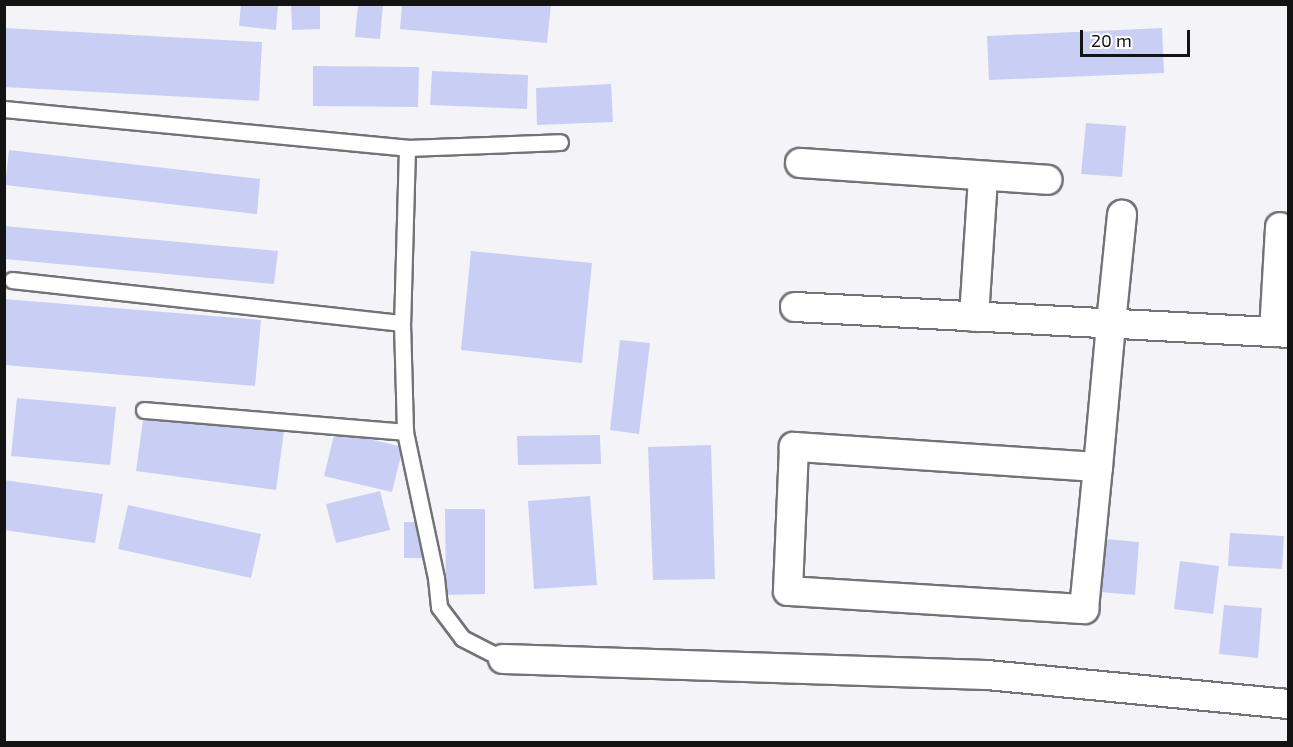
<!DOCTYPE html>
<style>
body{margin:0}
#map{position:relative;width:1293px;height:747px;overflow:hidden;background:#f4f4f8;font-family:"Exo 2",sans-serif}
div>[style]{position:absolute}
.building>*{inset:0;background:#c9cef5}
.roads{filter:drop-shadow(2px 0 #727376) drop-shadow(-2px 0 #727376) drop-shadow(0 2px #727376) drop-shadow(0 -2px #727376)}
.service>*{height:15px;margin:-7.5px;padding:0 7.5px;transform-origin:7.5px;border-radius:7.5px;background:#fff}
.minor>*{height:28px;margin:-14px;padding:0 14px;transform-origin:14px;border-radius:14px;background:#fff}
span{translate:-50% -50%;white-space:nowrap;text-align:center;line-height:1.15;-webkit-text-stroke:4.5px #fff;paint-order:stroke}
.frame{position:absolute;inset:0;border:6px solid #131314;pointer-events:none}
.scale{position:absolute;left:1080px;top:30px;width:110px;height:27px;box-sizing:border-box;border:3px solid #131314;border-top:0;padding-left:8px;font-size:18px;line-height:21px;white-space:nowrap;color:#131314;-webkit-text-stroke:4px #fff;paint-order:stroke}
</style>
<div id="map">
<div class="building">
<div style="clip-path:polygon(241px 4px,278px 4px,276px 30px,239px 26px)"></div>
<div style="clip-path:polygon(291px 4px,320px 4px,320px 29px,292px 30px)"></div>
<div style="clip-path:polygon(358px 4px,383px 4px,380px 39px,355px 37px)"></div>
<div style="clip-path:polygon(402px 4px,551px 4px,547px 43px,400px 29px)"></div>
<div style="clip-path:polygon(4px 28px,262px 42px,259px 101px,4px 87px)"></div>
<div style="clip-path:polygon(1162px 28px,1164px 73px,989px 80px,987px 36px)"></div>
<div style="clip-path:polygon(313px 66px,419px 67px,418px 107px,313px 106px)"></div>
<div style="clip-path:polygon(432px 71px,528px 75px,527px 109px,430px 105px)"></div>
<div style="clip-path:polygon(611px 84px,613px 122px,537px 125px,536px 88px)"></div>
<div style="clip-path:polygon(1086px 123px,1126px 126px,1122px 177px,1081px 174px)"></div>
<div style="clip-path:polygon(9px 150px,260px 179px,257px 214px,5px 185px)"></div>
<div style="clip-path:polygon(4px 226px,278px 251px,274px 284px,4px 259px)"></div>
<div style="clip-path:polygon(471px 251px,592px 263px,582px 363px,461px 350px)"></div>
<div style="clip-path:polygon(4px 299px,261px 320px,255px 386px,4px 365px)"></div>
<div style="clip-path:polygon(620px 340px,650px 343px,639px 434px,610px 430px)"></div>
<div style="clip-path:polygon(17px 398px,116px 407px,110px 465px,11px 456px)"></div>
<div style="clip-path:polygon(144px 413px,284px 431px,276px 490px,136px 471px)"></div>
<div style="clip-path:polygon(335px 431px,403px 447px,392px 492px,324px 476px)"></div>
<div style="clip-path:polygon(600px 435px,601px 464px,518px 465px,517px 436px)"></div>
<div style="clip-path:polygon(711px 445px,715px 579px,653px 580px,648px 447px)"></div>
<div style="clip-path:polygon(4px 480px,103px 494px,95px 543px,4px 530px)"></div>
<div style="clip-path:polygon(380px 491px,390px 530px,336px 543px,326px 504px)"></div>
<div style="clip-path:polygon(590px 496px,597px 585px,534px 589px,528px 501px)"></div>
<div style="clip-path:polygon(128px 505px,261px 534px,251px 578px,118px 549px)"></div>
<div style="clip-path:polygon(445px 509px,485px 509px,485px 594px,446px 595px)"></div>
<div style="clip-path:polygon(404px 522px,423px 522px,423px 558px,404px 558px)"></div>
<div style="clip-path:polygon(1230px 533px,1284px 536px,1282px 569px,1228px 566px)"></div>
<div style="clip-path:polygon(1105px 539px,1139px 542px,1135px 595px,1100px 592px)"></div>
<div style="clip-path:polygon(1180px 561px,1219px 566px,1213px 614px,1174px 609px)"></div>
<div style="clip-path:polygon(1224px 605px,1262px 608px,1258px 658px,1219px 654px)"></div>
</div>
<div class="roads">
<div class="service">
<div style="left:4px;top:109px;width:405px;rotate:5.5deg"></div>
<div style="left:407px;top:148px;width:153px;rotate:-2.2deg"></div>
<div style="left:407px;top:148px;width:175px;rotate:91.6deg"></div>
<div style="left:402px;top:323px;width:109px;rotate:88.4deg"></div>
<div style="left:405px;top:432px;width:149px;rotate:78deg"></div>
<div style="left:436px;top:578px;width:29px;rotate:84deg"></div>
<div style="left:439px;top:607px;width:39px;rotate:53deg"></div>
<div style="left:462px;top:638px;width:46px;rotate:27.1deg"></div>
<div style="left:12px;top:280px;width:392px;rotate:6.3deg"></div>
<div style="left:144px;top:410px;width:262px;rotate:4.8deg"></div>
</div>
<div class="minor">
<div style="left:800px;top:163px;width:248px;rotate:3.9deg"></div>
<div style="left:795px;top:307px;width:494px;rotate:3deg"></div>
<div style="left:974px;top:317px;width:141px;rotate:-86.3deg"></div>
<div style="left:1274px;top:332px;width:105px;rotate:-86.7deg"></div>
<div style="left:1098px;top:467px;width:305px;rotate:-176.2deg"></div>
<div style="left:794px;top:447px;width:144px;rotate:92.4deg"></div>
<div style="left:788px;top:591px;width:297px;rotate:3.5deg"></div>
<div style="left:1084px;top:609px;width:143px;rotate:-84.4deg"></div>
<div style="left:1098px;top:467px;width:145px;rotate:-84.8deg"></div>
<div style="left:1111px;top:323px;width:109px;rotate:-84.2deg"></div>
<div style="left:503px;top:659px;width:484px;rotate:1.9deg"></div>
<div style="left:987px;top:675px;width:302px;rotate:5.5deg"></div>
</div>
</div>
<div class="frame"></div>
<div class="scale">20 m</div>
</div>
